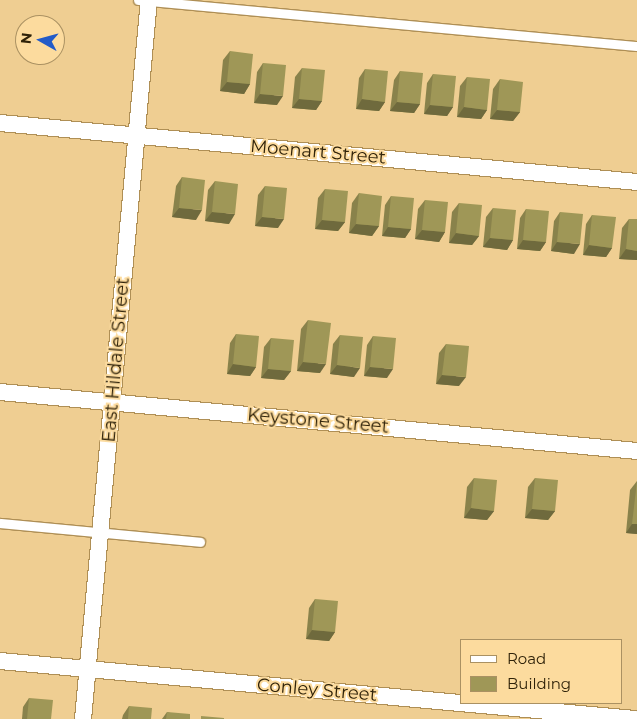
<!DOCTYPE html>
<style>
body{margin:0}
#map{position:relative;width:637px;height:719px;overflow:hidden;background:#efce92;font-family:Montserrat,sans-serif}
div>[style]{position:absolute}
.roads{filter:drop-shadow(1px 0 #af8f55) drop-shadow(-1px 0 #af8f55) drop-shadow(0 1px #af8f55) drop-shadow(0 -1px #af8f55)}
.service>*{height:9px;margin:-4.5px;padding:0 4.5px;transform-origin:4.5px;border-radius:4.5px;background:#fff}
.minor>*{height:16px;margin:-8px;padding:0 8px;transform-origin:8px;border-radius:8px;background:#fff}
.wall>*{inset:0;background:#89824b}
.shaded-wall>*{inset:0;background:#6f6a3d}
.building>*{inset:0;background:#9f9757}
span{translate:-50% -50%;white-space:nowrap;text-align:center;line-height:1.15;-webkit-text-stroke:4px #fcdb9e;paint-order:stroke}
.street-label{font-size:18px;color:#2f2209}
.legend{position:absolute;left:460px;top:639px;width:162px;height:65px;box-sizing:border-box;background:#fcdb9e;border:1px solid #aa9162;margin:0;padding:6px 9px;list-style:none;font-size:15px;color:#2f2209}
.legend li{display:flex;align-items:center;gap:10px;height:25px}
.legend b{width:25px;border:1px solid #aa9162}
.north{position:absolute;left:15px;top:15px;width:50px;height:50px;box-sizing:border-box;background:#fcdb9e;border:1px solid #aa9162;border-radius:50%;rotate:277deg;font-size:14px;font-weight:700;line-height:20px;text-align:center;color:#2f2209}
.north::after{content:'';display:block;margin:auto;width:18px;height:22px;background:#235bc8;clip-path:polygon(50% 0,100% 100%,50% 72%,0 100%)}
</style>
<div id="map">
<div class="roads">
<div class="service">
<div style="left:138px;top:0;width:501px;rotate:5.27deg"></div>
<div style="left:0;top:523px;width:201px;rotate:5.4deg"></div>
</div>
<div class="minor">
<div style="left:0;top:123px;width:640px;rotate:5.29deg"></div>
<div style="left:0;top:392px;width:640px;rotate:5.29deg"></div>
<div style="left:0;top:661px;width:638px;rotate:5.22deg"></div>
<div style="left:83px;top:719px;width:722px;rotate:-84.76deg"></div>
</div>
</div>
<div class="wall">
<div style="clip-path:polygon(230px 51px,250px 84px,244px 94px,220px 91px,223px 60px)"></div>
<div style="clip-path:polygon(263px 63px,277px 105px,254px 103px,257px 72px)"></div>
<div style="clip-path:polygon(302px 68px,322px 101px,316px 110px,292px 108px,295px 77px)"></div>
<div style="clip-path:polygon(365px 69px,385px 102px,379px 111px,356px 109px,359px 78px)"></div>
<div style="clip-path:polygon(400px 71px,420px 104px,414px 113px,390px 111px,394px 80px)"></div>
<div style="clip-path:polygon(433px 74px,453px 107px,447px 116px,424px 114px,427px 83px)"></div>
<div style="clip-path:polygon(467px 77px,487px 110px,481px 119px,457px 117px,460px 86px)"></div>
<div style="clip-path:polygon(500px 79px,520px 112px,513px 121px,490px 119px,493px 89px)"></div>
<div style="clip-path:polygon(182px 177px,196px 220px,172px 217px,176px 186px)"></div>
<div style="clip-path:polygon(215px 181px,229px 224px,205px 221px,208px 190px)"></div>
<div style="clip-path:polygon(265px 186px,278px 228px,255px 226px,258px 195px)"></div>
<div style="clip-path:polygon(325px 189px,345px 222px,338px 231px,315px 229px,318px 198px)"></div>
<div style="clip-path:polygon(359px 193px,379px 226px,372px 236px,349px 233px,352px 203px)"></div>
<div style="clip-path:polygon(391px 196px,411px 229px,405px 238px,382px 236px,385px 205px)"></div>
<div style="clip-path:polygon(425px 200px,445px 232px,439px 242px,415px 239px,418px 209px)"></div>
<div style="clip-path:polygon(459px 203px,479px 236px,472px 245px,449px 243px,452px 212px)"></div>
<div style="clip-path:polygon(493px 208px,513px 240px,507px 250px,483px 247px,486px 217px)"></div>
<div style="clip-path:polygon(526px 209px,546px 242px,540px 251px,517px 249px,520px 218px)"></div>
<div style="clip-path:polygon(560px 212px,574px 254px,551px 251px,554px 221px)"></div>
<div style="clip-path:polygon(592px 215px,612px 248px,606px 257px,583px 255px,586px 224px)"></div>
<div style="clip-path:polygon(629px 219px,637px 219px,637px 260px,619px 259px,622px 228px)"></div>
<div style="clip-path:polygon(308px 320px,320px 373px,297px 371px,301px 329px)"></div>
<div style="clip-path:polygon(236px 334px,256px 367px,250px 376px,227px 374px,230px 343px)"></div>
<div style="clip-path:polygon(340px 335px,354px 377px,330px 374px,333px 344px)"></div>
<div style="clip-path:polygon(373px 336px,387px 378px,364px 376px,367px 345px)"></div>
<div style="clip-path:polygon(271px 338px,291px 371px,284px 380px,261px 378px,264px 347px)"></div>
<div style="clip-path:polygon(446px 344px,459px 386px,436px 384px,439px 353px)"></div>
<div style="clip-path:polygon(474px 478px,494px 511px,487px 520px,464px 518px,467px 487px)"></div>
<div style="clip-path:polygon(535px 478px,555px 511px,548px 520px,525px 518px,528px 487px)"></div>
<div style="clip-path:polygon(637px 481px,637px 534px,626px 533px,630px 490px)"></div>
<div style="clip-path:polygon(315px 599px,335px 632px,329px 641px,306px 639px,309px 608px)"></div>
<div style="clip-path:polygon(29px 698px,51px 719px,22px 719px,23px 707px)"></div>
<div style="clip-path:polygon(129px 706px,151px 719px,122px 719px,123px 715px)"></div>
<div style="clip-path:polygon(167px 712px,190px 719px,162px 719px)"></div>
</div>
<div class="shaded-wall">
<div style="clip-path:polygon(227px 82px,250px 84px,244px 94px,220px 91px)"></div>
<div style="clip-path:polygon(260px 94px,283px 96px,277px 105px,254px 103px)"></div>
<div style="clip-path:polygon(299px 99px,322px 101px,316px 110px,292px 108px)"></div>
<div style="clip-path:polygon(362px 99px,385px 102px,379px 111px,356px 109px)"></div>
<div style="clip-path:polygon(397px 102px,420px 104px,414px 113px,390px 111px)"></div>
<div style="clip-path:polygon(430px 105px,453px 107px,447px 116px,424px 114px)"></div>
<div style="clip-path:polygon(464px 107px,487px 110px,481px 119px,457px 117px)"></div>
<div style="clip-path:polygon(497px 110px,520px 112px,513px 121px,490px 119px)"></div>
<div style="clip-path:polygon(179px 208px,202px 210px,196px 220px,172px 217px)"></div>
<div style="clip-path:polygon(212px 212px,235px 214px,229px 224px,205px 221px)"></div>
<div style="clip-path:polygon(262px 217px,284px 219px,278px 228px,255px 226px)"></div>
<div style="clip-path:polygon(322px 220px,345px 222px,338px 231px,315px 229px)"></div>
<div style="clip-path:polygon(356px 224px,379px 226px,372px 236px,349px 233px)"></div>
<div style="clip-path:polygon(388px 227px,411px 229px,405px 238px,382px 236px)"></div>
<div style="clip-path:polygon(422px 230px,445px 232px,439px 242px,415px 239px)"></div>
<div style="clip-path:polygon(456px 233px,479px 236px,472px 245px,449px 243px)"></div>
<div style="clip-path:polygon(490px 238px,513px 240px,507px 250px,483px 247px)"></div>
<div style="clip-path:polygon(523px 240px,546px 242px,540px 251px,517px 249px)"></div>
<div style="clip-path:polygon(557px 242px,580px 244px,574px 254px,551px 251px)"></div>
<div style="clip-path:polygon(589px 245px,612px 248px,606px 257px,583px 255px)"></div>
<div style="clip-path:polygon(626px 249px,637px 251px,637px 260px,619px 259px)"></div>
<div style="clip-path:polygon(303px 362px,326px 364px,320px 373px,297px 371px)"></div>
<div style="clip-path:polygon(233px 364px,256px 367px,250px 376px,227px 374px)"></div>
<div style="clip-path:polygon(337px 365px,360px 368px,354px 377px,330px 374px)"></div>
<div style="clip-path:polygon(370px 367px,393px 369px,387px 378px,364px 376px)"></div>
<div style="clip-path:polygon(268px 369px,291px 371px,284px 380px,261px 378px)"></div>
<div style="clip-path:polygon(442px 375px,466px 377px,459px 386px,436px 384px)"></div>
<div style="clip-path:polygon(471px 508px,494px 511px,487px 520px,464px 518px)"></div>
<div style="clip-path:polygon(532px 509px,555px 511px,548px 520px,525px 518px)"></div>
<div style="clip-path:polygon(632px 524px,637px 524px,637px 534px,626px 533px)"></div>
<div style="clip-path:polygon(312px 630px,335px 632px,329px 641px,306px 639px)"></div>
</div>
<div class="building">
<div style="clip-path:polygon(230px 51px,253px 54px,250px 84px,227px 82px)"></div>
<div style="clip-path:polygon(263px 63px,286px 65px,283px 96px,260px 94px)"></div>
<div style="clip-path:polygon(302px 68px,325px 70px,322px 101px,299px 99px)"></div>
<div style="clip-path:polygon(365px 69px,388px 71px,385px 102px,362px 99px)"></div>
<div style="clip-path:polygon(400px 71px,423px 73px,420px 104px,397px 102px)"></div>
<div style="clip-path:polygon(433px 74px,456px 76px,453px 107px,430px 105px)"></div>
<div style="clip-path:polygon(467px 77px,490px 79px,487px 110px,464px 107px)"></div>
<div style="clip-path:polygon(500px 79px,523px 82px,520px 112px,497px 110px)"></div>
<div style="clip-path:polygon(182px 177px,205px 180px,202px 210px,179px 208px)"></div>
<div style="clip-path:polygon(215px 181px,238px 184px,235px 214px,212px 212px)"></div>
<div style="clip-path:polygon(265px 186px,287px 188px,284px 219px,262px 217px)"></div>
<div style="clip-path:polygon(325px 189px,348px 191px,345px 222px,322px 220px)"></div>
<div style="clip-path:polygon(359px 193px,382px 196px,379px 226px,356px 224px)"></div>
<div style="clip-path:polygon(391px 196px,414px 198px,411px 229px,388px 227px)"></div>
<div style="clip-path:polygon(425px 200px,448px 202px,445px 232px,422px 230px)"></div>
<div style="clip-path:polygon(459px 203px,482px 205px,479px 236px,456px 233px)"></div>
<div style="clip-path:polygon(493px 208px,516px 210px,513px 240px,490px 238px)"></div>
<div style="clip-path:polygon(526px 209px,549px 211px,546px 242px,523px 240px)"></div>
<div style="clip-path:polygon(560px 212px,583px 214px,580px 244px,557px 242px)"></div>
<div style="clip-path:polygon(592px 215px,616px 217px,612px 248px,589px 245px)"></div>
<div style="clip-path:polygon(629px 219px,637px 219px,637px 251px,626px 249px)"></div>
<div style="clip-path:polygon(308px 320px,331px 323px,326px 364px,303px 362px)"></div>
<div style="clip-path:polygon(236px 334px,259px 336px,256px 367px,233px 364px)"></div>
<div style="clip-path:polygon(340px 335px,363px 337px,360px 368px,337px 365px)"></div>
<div style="clip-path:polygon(373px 336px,396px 338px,393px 369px,370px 367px)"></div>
<div style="clip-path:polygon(271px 338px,294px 340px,291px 371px,268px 369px)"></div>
<div style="clip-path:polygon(446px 344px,469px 346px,466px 377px,442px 375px)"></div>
<div style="clip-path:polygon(474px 478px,497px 480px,494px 511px,471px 508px)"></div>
<div style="clip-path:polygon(535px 478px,558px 480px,555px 511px,532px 509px)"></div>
<div style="clip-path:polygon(637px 481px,637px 524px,632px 524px)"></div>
<div style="clip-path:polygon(315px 599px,338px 601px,335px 632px,312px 630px)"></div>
<div style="clip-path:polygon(29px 698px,53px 700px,51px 719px,27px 719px)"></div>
<div style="clip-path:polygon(129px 706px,152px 708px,151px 719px,128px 719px)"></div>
<div style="clip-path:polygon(167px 712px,190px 714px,190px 719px,166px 719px)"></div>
<div style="clip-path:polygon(201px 716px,224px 718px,224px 719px,201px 719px)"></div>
</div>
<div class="street-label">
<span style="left:318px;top:152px;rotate:5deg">Moenart Street</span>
<span style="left:116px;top:360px;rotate:-85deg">East Hildale Street</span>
<span style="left:318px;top:421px;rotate:5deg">Keystone Street</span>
<span style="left:317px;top:690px;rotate:5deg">Conley Street</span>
</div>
<ul class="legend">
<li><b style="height:6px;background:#fff"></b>Road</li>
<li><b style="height:14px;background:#9f9757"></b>Building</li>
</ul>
<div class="north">N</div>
</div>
